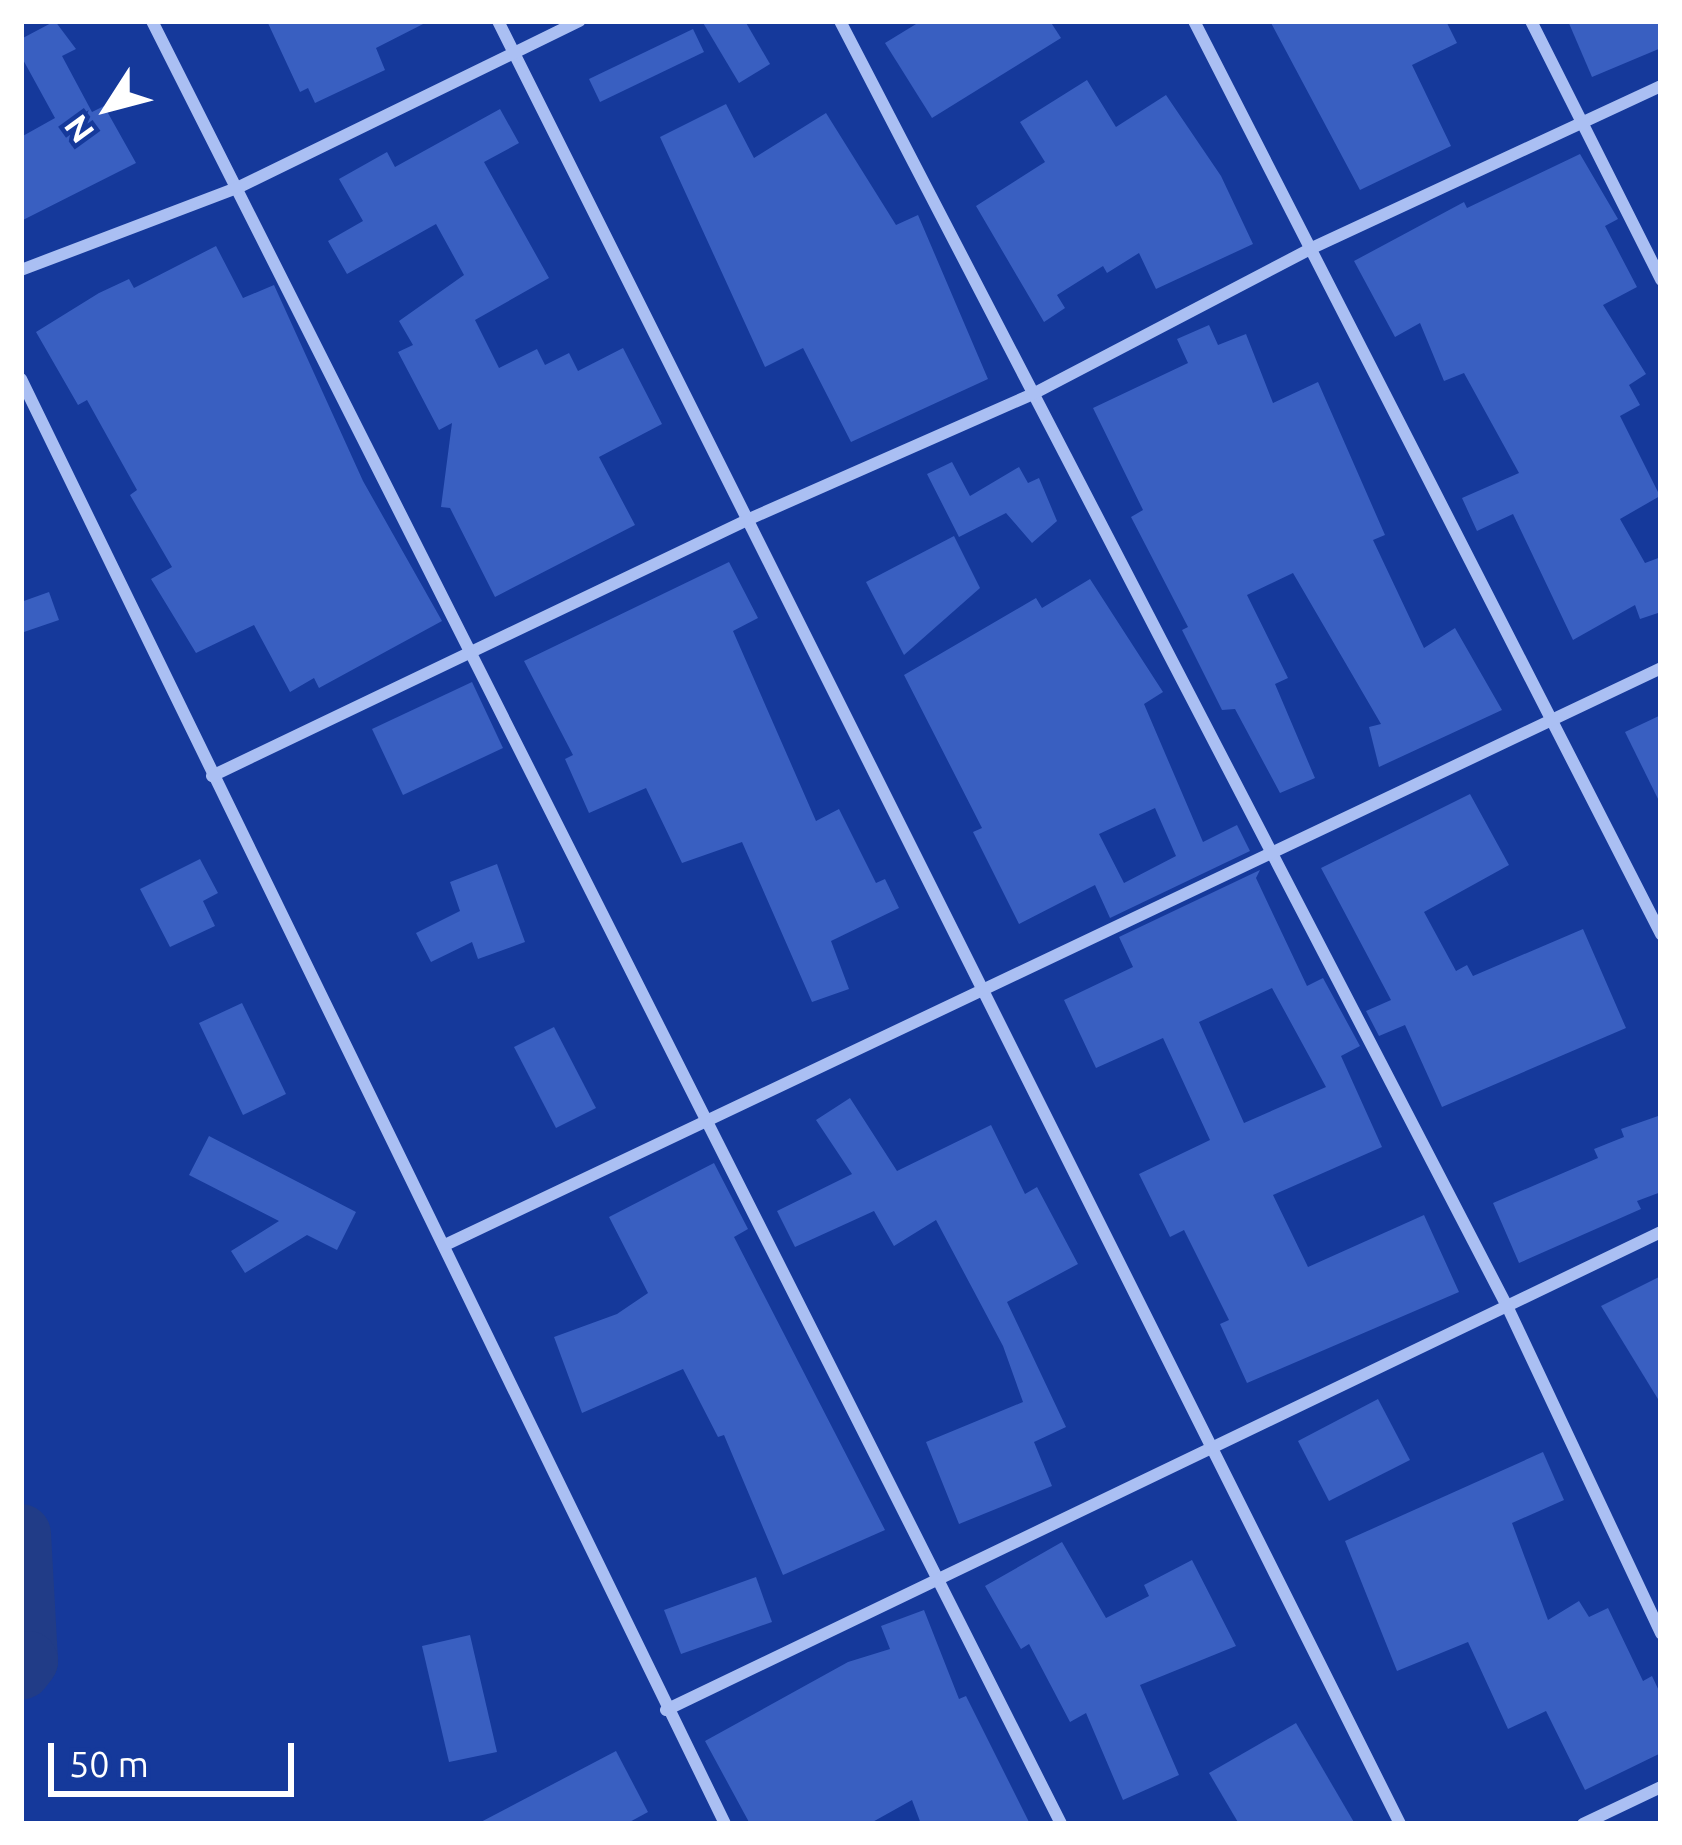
<!DOCTYPE html>
<style>
body{margin:0}
#map{position:relative;width:1682px;height:1845px;overflow:hidden;background:#15399b;font-family:Ubuntu,sans-serif}
div>[style]{position:absolute}
.river>*{height:60px;margin:-30px;padding:0 30px;transform-origin:30px;border-radius:30px;background:#213c87}
.building>*{inset:0;background:#395fc1}
.street>*{height:12px;margin:-6px;padding:0 6px;transform-origin:6px;border-radius:6px;background:#aabff3}
span{translate:-50% -50%;white-space:nowrap;text-align:center;line-height:1.15;-webkit-text-stroke:9px #15399b;paint-order:stroke}
.frame{position:absolute;inset:0;border:24px solid #fff;pointer-events:none}
.north{position:absolute;left:48px;top:48px;width:120px;height:120px;-webkit-text-stroke:9px #15399b;paint-order:stroke;rotate:234deg;font-size:33px;font-weight:700;line-height:48px;text-align:center;color:#fff}
.north::after{content:'';display:block;margin:auto;width:42px;height:54px;background:#fff;clip-path:polygon(50% 0,100% 100%,50% 72%,0 100%)}
.scale{position:absolute;left:48px;top:1743px;width:246px;height:54px;box-sizing:border-box;border:6px solid #fff;border-top:0;padding-left:15px;font-size:36px;line-height:42px;white-space:nowrap;color:#fff;-webkit-text-stroke:9px #15399b;paint-order:stroke}
</style>
<div id="map">
<div class="river">
<div style="left:21px;top:1534px;width:127px;rotate:86.8deg"></div>
<div style="left:28px;top:1661px;width:11px;rotate:128deg"></div>
</div>
<div class="building">
<div style="clip-path:polygon(55px 21px,76px 49px,62px 56px,92px 112px,104px 106px,136px 163px,21px 221px,21px 137px,55px 118px,21px 56px,21px 39px)"></div>
<div style="clip-path:polygon(267px 21px,429px 21px,376px 48px,385px 70px,315px 103px,308px 88px,300px 92px)"></div>
<div style="clip-path:polygon(702px 21px,745px 21px,770px 64px,739px 83px)"></div>
<div style="clip-path:polygon(921px 21px,1050px 21px,1061px 38px,932px 118px,885px 43px)"></div>
<div style="clip-path:polygon(1270px 21px,1446px 21px,1457px 43px,1412px 65px,1451px 146px,1360px 190px)"></div>
<div style="clip-path:polygon(1568px 21px,1661px 21px,1661px 48px,1592px 77px)"></div>
<div style="clip-path:polygon(693px 29px,704px 52px,600px 102px,589px 79px)"></div>
<div style="clip-path:polygon(1087px 80px,1116px 127px,1166px 95px,1221px 176px,1253px 244px,1156px 289px,1139px 253px,1107px 273px,1103px 266px,1057px 295px,1065px 308px,1044px 322px,976px 206px,1045px 162px,1020px 122px)"></div>
<div style="clip-path:polygon(726px 104px,754px 158px,826px 113px,896px 225px,918px 215px,988px 379px,851px 442px,803px 348px,765px 367px,660px 137px)"></div>
<div style="clip-path:polygon(500px 109px,519px 143px,484px 162px,549px 278px,475px 320px,499px 368px,537px 349px,545px 365px,569px 353px,578px 371px,623px 348px,662px 424px,599px 457px,635px 525px,495px 597px,450px 508px,441px 507px,452px 423px,439px 430px,398px 352px,413px 345px,399px 321px,464px 275px,436px 224px,347px 274px,328px 241px,363px 221px,339px 179px,387px 152px,395px 167px)"></div>
<div style="clip-path:polygon(1580px 154px,1618px 219px,1605px 226px,1637px 287px,1603px 305px,1646px 374px,1629px 385px,1640px 405px,1620px 416px,1660px 496px,1620px 519px,1645px 563px,1661px 557px,1661px 612px,1640px 619px,1635px 605px,1573px 640px,1513px 514px,1477px 531px,1462px 498px,1519px 473px,1464px 373px,1444px 381px,1420px 323px,1395px 337px,1354px 261px,1464px 202px,1467px 208px)"></div>
<div style="clip-path:polygon(216px 246px,243px 298px,274px 285px,363px 481px,442px 621px,319px 688px,314px 678px,290px 692px,254px 625px,196px 653px,151px 579px,172px 567px,130px 495px,137px 490px,87px 400px,78px 405px,36px 332px,99px 293px,129px 279px,134px 288px)"></div>
<div style="clip-path:polygon(1209px 325px,1218px 345px,1246px 334px,1273px 403px,1318px 382px,1385px 535px,1373px 540px,1424px 648px,1455px 628px,1502px 710px,1379px 767px,1369px 727px,1381px 724px,1293px 573px,1247px 595px,1288px 678px,1275px 684px,1315px 778px,1280px 793px,1235px 709px,1222px 710px,1182px 630px,1188px 627px,1131px 517px,1143px 510px,1093px 408px,1188px 363px,1177px 339px)"></div>
<div style="clip-path:polygon(952px 462px,970px 496px,1019px 467px,1028px 483px,1039px 478px,1057px 521px,1032px 543px,1006px 513px,959px 537px,927px 474px)"></div>
<div style="clip-path:polygon(954px 536px,980px 588px,904px 655px,866px 582px)"></div>
<div style="clip-path:polygon(729px 562px,758px 618px,733px 631px,816px 821px,839px 809px,876px 883px,885px 879px,899px 908px,831px 941px,849px 989px,812px 1002px,742px 842px,682px 863px,646px 788px,589px 813px,565px 759px,573px 755px,524px 661px)"></div>
<div style="clip-path:polygon(evenodd,1090px 579px,1163px 692px,1144px 704px,1203px 842px,1237px 825px,1250px 851px,1110px 918px,1095px 885px,1019px 924px,973px 832px,982px 828px,904px 675px,1036px 598px,1042px 608px,1090px 579px,1155px 808px,1176px 856px,1124px 883px,1099px 834px,1155px 808px)"></div>
<div style="clip-path:polygon(49px 592px,59px 620px,21px 633px,21px 602px)"></div>
<div style="clip-path:polygon(472px 682px,503px 748px,403px 795px,372px 729px)"></div>
<div style="clip-path:polygon(1661px 715px,1661px 805px,1625px 732px)"></div>
<div style="clip-path:polygon(1470px 794px,1509px 865px,1424px 912px,1456px 971px,1467px 965px,1473px 976px,1583px 929px,1626px 1028px,1442px 1107px,1405px 1025px,1379px 1036px,1366px 1011px,1391px 1000px,1321px 868px)"></div>
<div style="clip-path:polygon(200px 859px,218px 893px,203px 901px,215px 926px,170px 947px,140px 889px)"></div>
<div style="clip-path:polygon(497px 864px,525px 942px,478px 959px,472px 942px,431px 962px,416px 933px,460px 911px,450px 882px)"></div>
<div style="clip-path:polygon(evenodd,1260px 870px,1256px 878px,1307px 986px,1323px 978px,1360px 1046px,1341px 1056px,1382px 1147px,1273px 1195px,1308px 1267px,1424px 1215px,1459px 1292px,1247px 1383px,1220px 1324px,1229px 1320px,1184px 1230px,1170px 1237px,1139px 1174px,1210px 1140px,1163px 1038px,1096px 1068px,1064px 1000px,1133px 967px,1119px 937px,1260px 870px,1272px 988px,1326px 1087px,1244px 1123px,1199px 1022px,1272px 988px)"></div>
<div style="clip-path:polygon(242px 1003px,286px 1094px,243px 1115px,199px 1023px)"></div>
<div style="clip-path:polygon(554px 1027px,596px 1108px,556px 1128px,514px 1047px)"></div>
<div style="clip-path:polygon(850px 1098px,897px 1171px,991px 1125px,1025px 1194px,1037px 1187px,1078px 1264px,1007px 1302px,1066px 1427px,1034px 1442px,1052px 1486px,959px 1524px,926px 1442px,1023px 1402px,1003px 1346px,936px 1220px,894px 1246px,874px 1211px,795px 1247px,777px 1211px,852px 1174px,816px 1120px)"></div>
<div style="clip-path:polygon(1661px 1115px,1661px 1192px,1637px 1201px,1641px 1209px,1519px 1263px,1493px 1203px,1598px 1158px,1594px 1149px,1624px 1137px,1621px 1129px)"></div>
<div style="clip-path:polygon(209px 1136px,356px 1212px,337px 1250px,307px 1235px,245px 1273px,231px 1251px,279px 1221px,189px 1175px)"></div>
<div style="clip-path:polygon(714px 1163px,748px 1229px,734px 1237px,885px 1530px,783px 1575px,724px 1435px,718px 1437px,683px 1369px,582px 1413px,554px 1337px,617px 1314px,648px 1293px,609px 1217px)"></div>
<div style="clip-path:polygon(1661px 1276px,1661px 1404px,1601px 1306px)"></div>
<div style="clip-path:polygon(1378px 1399px,1410px 1460px,1329px 1501px,1298px 1441px)"></div>
<div style="clip-path:polygon(1543px 1452px,1564px 1500px,1512px 1523px,1548px 1620px,1579px 1601px,1589px 1617px,1608px 1608px,1643px 1681px,1652px 1676px,1661px 1695px,1661px 1753px,1585px 1790px,1546px 1711px,1508px 1729px,1468px 1642px,1397px 1671px,1345px 1541px)"></div>
<div style="clip-path:polygon(1062px 1542px,1106px 1618px,1149px 1596px,1144px 1585px,1192px 1560px,1236px 1646px,1140px 1685px,1179px 1775px,1123px 1800px,1086px 1713px,1070px 1722px,1029px 1644px,1021px 1649px,985px 1586px)"></div>
<div style="clip-path:polygon(756px 1577px,772px 1622px,681px 1654px,664px 1610px)"></div>
<div style="clip-path:polygon(924px 1610px,959px 1699px,966px 1696px,1030px 1824px,921px 1824px,912px 1800px,869px 1824px,750px 1824px,705px 1741px,848px 1662px,890px 1649px,881px 1626px)"></div>
<div style="clip-path:polygon(470px 1635px,497px 1752px,449px 1762px,422px 1646px)"></div>
<div style="clip-path:polygon(1296px 1723px,1355px 1824px,1239px 1824px,1209px 1773px)"></div>
<div style="clip-path:polygon(616px 1751px,648px 1812px,626px 1824px,477px 1824px)"></div>
</div>
<div class="street">
<div style="left:152px;top:21px;width:2019px;rotate:63.24deg"></div>
<div style="left:498px;top:21px;width:2016px;rotate:63.42deg"></div>
<div style="left:840px;top:21px;width:1448px;rotate:62.57deg"></div>
<div style="left:1507px;top:1306px;width:362px;rotate:64.8deg"></div>
<div style="left:1194px;top:21px;width:1026px;rotate:62.91deg"></div>
<div style="left:1531px;top:21px;width:290px;rotate:63.3deg"></div>
<div style="left:21px;top:270px;width:231px;rotate:-20.8deg"></div>
<div style="left:237px;top:188px;width:381px;rotate:-26deg"></div>
<div style="left:21px;top:379px;width:1607px;rotate:64.02deg"></div>
<div style="left:212px;top:776px;width:593px;rotate:-25.57deg"></div>
<div style="left:747px;top:520px;width:310px;rotate:-23.8deg"></div>
<div style="left:1031px;top:395px;width:317px;rotate:-27.6deg"></div>
<div style="left:1312px;top:248px;width:385px;rotate:-24.9deg"></div>
<div style="left:445px;top:1245px;width:1346px;rotate:-25.38deg"></div>
<div style="left:666px;top:1710px;width:1104px;rotate:-25.66deg"></div>
<div style="left:1583px;top:1824px;width:86px;rotate:-25.4deg"></div>
</div>
<div class="frame"></div>
<div class="north">N</div>
<div class="scale">50 m</div>
</div>
